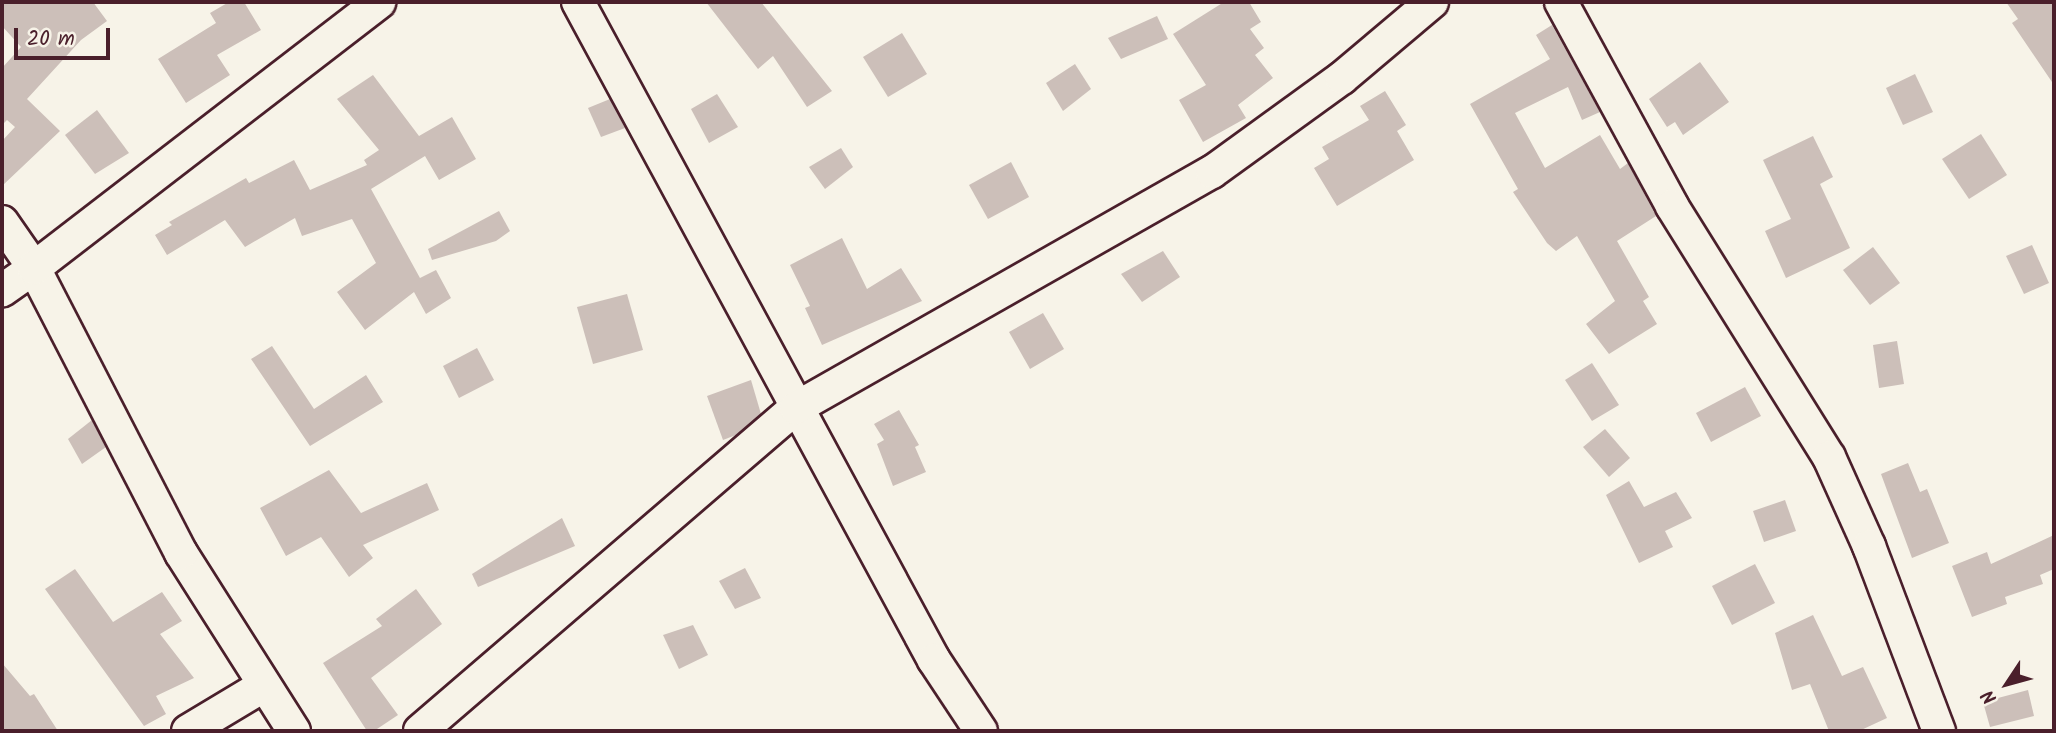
<!DOCTYPE html>
<style>
body{margin:0}
#map{position:relative;width:2056px;height:733px;overflow:hidden;background:#f7f3e8;font-family:Kalam,sans-serif}
div>[style]{position:absolute}
.building>*{inset:0;background:#ccbfb9}
.roads{filter:drop-shadow(2px 0 #4a1f2b) drop-shadow(-2px 0 #4a1f2b) drop-shadow(0 2px #4a1f2b) drop-shadow(0 -2px #4a1f2b)}
.minor>*{height:32px;margin:-16px;padding:0 16px;transform-origin:16px;border-radius:16px;background:#f7f3e8}
span{translate:-50% -50%;white-space:nowrap;text-align:center;line-height:1.15;-webkit-text-stroke:7px #f7f3e8;paint-order:stroke}
.frame{position:absolute;inset:0;border:4px solid #4a1f2b;pointer-events:none}
.north{position:absolute;left:1972px;top:649px;width:70px;height:70px;-webkit-text-stroke:5px #f7f3e8;paint-order:stroke;rotate:234deg;font-size:19px;font-weight:700;line-height:28px;text-align:center;color:#4a1f2b}
.north::after{content:'';display:block;margin:auto;width:24px;height:32px;background:#4a1f2b;clip-path:polygon(50% 0,100% 100%,50% 72%,0 100%)}
.scale{position:absolute;left:14px;top:28px;width:96px;height:32px;box-sizing:border-box;border:4px solid #4a1f2b;border-top:0;padding-left:9px;font-size:21px;line-height:24px;white-space:nowrap;color:#4a1f2b;-webkit-text-stroke:5px #f7f3e8;paint-order:stroke}
</style>
<div id="map">
<div class="building">
<div style="clip-path:polygon(2px 2px,93px 2px,107px 21px,81px 40px,27px 99px,60px 131px,2px 186px,2px 141px,15px 127px,7px 120px,2px 125px,2px 68px,21px 47px,2px 26px)"></div>
<div style="clip-path:polygon(229px 2px,244px 2px,261px 30px,217px 55px,230px 75px,186px 103px,158px 59px,216px 23px,210px 13px)"></div>
<div style="clip-path:polygon(706px 2px,761px 2px,832px 91px,807px 107px,773px 56px,758px 69px)"></div>
<div style="clip-path:polygon(1224px 2px,1249px 2px,1261px 22px,1250px 29px,1264px 48px,1255px 55px,1273px 78px,1238px 105px,1246px 118px,1203px 142px,1179px 100px,1206px 85px,1173px 34px)"></div>
<div style="clip-path:polygon(2006px 2px,2054px 2px,2054px 85px,2012px 23px,2018px 19px)"></div>
<div style="clip-path:polygon(1157px 16px,1168px 39px,1121px 59px,1108px 38px)"></div>
<div style="clip-path:polygon(1552px 25px,1600px 112px,1582px 120px,1568px 87px,1515px 113px,1545px 168px,1600px 135px,1620px 169px,1628px 163px,1656px 216px,1617px 241px,1649px 297px,1643px 301px,1657px 324px,1609px 354px,1586px 324px,1615px 301px,1577px 236px,1556px 251px,1547px 243px,1513px 192px,1518px 189px,1470px 104px,1550px 59px,1536px 35px)"></div>
<div style="clip-path:polygon(902px 33px,927px 74px,888px 97px,863px 57px)"></div>
<div style="clip-path:polygon(1700px 62px,1729px 102px,1683px 135px,1675px 122px,1667px 127px,1649px 99px)"></div>
<div style="clip-path:polygon(1075px 64px,1091px 89px,1063px 111px,1046px 83px)"></div>
<div style="clip-path:polygon(1915px 74px,1933px 112px,1903px 125px,1886px 88px)"></div>
<div style="clip-path:polygon(373px 75px,419px 136px,452px 117px,476px 159px,439px 180px,425px 156px,371px 189px,420px 278px,436px 270px,451px 298px,426px 314px,414px 292px,365px 330px,337px 292px,376px 263px,352px 219px,302px 236px,295px 218px,245px 247px,225px 220px,167px 255px,155px 235px,172px 225px,169px 222px,246px 178px,249px 183px,294px 160px,310px 190px,367px 165px,364px 160px,379px 150px,337px 99px)"></div>
<div style="clip-path:polygon(1385px 91px,1406px 125px,1397px 131px,1414px 160px,1337px 206px,1314px 168px,1329px 159px,1322px 147px,1369px 120px,1360px 106px)"></div>
<div style="clip-path:polygon(717px 94px,738px 127px,709px 143px,691px 109px)"></div>
<div style="clip-path:polygon(610px 99px,625px 128px,601px 137px,588px 108px)"></div>
<div style="clip-path:polygon(97px 110px,129px 153px,95px 174px,65px 135px)"></div>
<div style="clip-path:polygon(1981px 134px,2007px 175px,1969px 199px,1942px 159px)"></div>
<div style="clip-path:polygon(1813px 136px,1833px 177px,1820px 184px,1850px 248px,1786px 278px,1765px 231px,1791px 219px,1763px 160px)"></div>
<div style="clip-path:polygon(841px 148px,853px 167px,825px 189px,809px 167px)"></div>
<div style="clip-path:polygon(1011px 162px,1029px 197px,988px 219px,969px 185px)"></div>
<div style="clip-path:polygon(499px 211px,510px 231px,496px 241px,432px 260px,428px 249px)"></div>
<div style="clip-path:polygon(842px 238px,867px 289px,901px 268px,922px 301px,822px 345px,805px 308px,810px 306px,790px 265px)"></div>
<div style="clip-path:polygon(2032px 245px,2049px 283px,2024px 294px,2006px 256px)"></div>
<div style="clip-path:polygon(1873px 247px,1900px 283px,1870px 305px,1843px 270px)"></div>
<div style="clip-path:polygon(1163px 251px,1180px 277px,1142px 302px,1121px 274px)"></div>
<div style="clip-path:polygon(627px 294px,643px 350px,593px 364px,577px 307px)"></div>
<div style="clip-path:polygon(1043px 313px,1064px 349px,1030px 369px,1009px 332px)"></div>
<div style="clip-path:polygon(1897px 341px,1904px 384px,1879px 388px,1873px 345px)"></div>
<div style="clip-path:polygon(272px 346px,314px 409px,366px 375px,383px 402px,310px 446px,251px 359px)"></div>
<div style="clip-path:polygon(477px 348px,494px 380px,459px 398px,443px 366px)"></div>
<div style="clip-path:polygon(1592px 363px,1619px 405px,1592px 421px,1565px 380px)"></div>
<div style="clip-path:polygon(751px 380px,761px 414px,736px 435px,723px 440px,707px 396px)"></div>
<div style="clip-path:polygon(1745px 387px,1761px 416px,1711px 442px,1696px 413px)"></div>
<div style="clip-path:polygon(899px 410px,919px 445px,915px 447px,926px 472px,893px 486px,877px 444px,884px 440px,874px 424px)"></div>
<div style="clip-path:polygon(92px 420px,106px 447px,82px 464px,68px 439px)"></div>
<div style="clip-path:polygon(1605px 429px,1630px 458px,1609px 477px,1583px 447px)"></div>
<div style="clip-path:polygon(1908px 463px,1920px 492px,1927px 489px,1949px 543px,1912px 558px,1881px 474px)"></div>
<div style="clip-path:polygon(329px 470px,361px 513px,427px 483px,439px 510px,363px 545px,373px 558px,349px 577px,321px 537px,286px 556px,260px 508px)"></div>
<div style="clip-path:polygon(1629px 481px,1644px 507px,1676px 492px,1692px 518px,1665px 531px,1673px 547px,1639px 563px,1606px 495px)"></div>
<div style="clip-path:polygon(1785px 500px,1796px 531px,1764px 542px,1753px 511px)"></div>
<div style="clip-path:polygon(562px 518px,575px 546px,478px 587px,472px 574px)"></div>
<div style="clip-path:polygon(2054px 535px,2054px 569px,2040px 575px,2043px 584px,2005px 597px,2007px 604px,1972px 617px,1952px 566px,1987px 552px,1991px 564px)"></div>
<div style="clip-path:polygon(1755px 564px,1775px 603px,1732px 625px,1712px 586px)"></div>
<div style="clip-path:polygon(745px 568px,761px 598px,735px 609px,719px 581px)"></div>
<div style="clip-path:polygon(75px 569px,113px 622px,162px 592px,182px 621px,160px 634px,194px 678px,156px 696px,166px 714px,144px 726px,45px 589px)"></div>
<div style="clip-path:polygon(416px 589px,442px 624px,371px 678px,398px 715px,374px 731px,367px 731px,323px 663px,382px 626px,376px 619px)"></div>
<div style="clip-path:polygon(1813px 615px,1842px 676px,1863px 667px,1887px 718px,1859px 731px,1829px 731px,1810px 684px,1792px 690px,1775px 633px)"></div>
<div style="clip-path:polygon(693px 625px,708px 655px,679px 669px,663px 635px)"></div>
<div style="clip-path:polygon(2px 663px,30px 696px,34px 694px,58px 731px,2px 731px)"></div>
<div style="clip-path:polygon(2028px 690px,2034px 716px,1990px 727px,1983px 702px)"></div>
</div>
<div class="roads">
<div class="minor">
<div style="left:578px;top:2px;width:748px;rotate:61.59deg"></div>
<div style="left:934px;top:660px;width:85px;rotate:56.5deg"></div>
<div style="left:1561px;top:2px;width:232px;rotate:61.4deg"></div>
<div style="left:1672px;top:206px;width:296px;rotate:58deg"></div>
<div style="left:1829px;top:457px;width:98px;rotate:65.8deg"></div>
<div style="left:1869px;top:546px;width:198px;rotate:69.3deg"></div>
<div style="left:2px;top:222px;width:56px;rotate:55.2deg"></div>
<div style="left:34px;top:268px;width:39px;rotate:145deg"></div>
<div style="left:188px;top:731px;width:87px;rotate:-31deg"></div>
<div style="left:294px;top:731px;width:211px;rotate:-122.4deg"></div>
<div style="left:181px;top:553px;width:321px;rotate:-117.3deg"></div>
<div style="left:34px;top:268px;width:436px;rotate:-37.6deg"></div>
<div style="left:420px;top:731px;width:496px;rotate:-40.7deg"></div>
<div style="left:796px;top:408px;width:478px;rotate:-29.6deg"></div>
<div style="left:1212px;top:172px;width:160px;rotate:-35.9deg"></div>
<div style="left:1342px;top:78px;width:118px;rotate:-40.2deg"></div>
</div>
</div>
<div class="frame"></div>
<div class="north">N</div>
<div class="scale">20 m</div>
</div>
